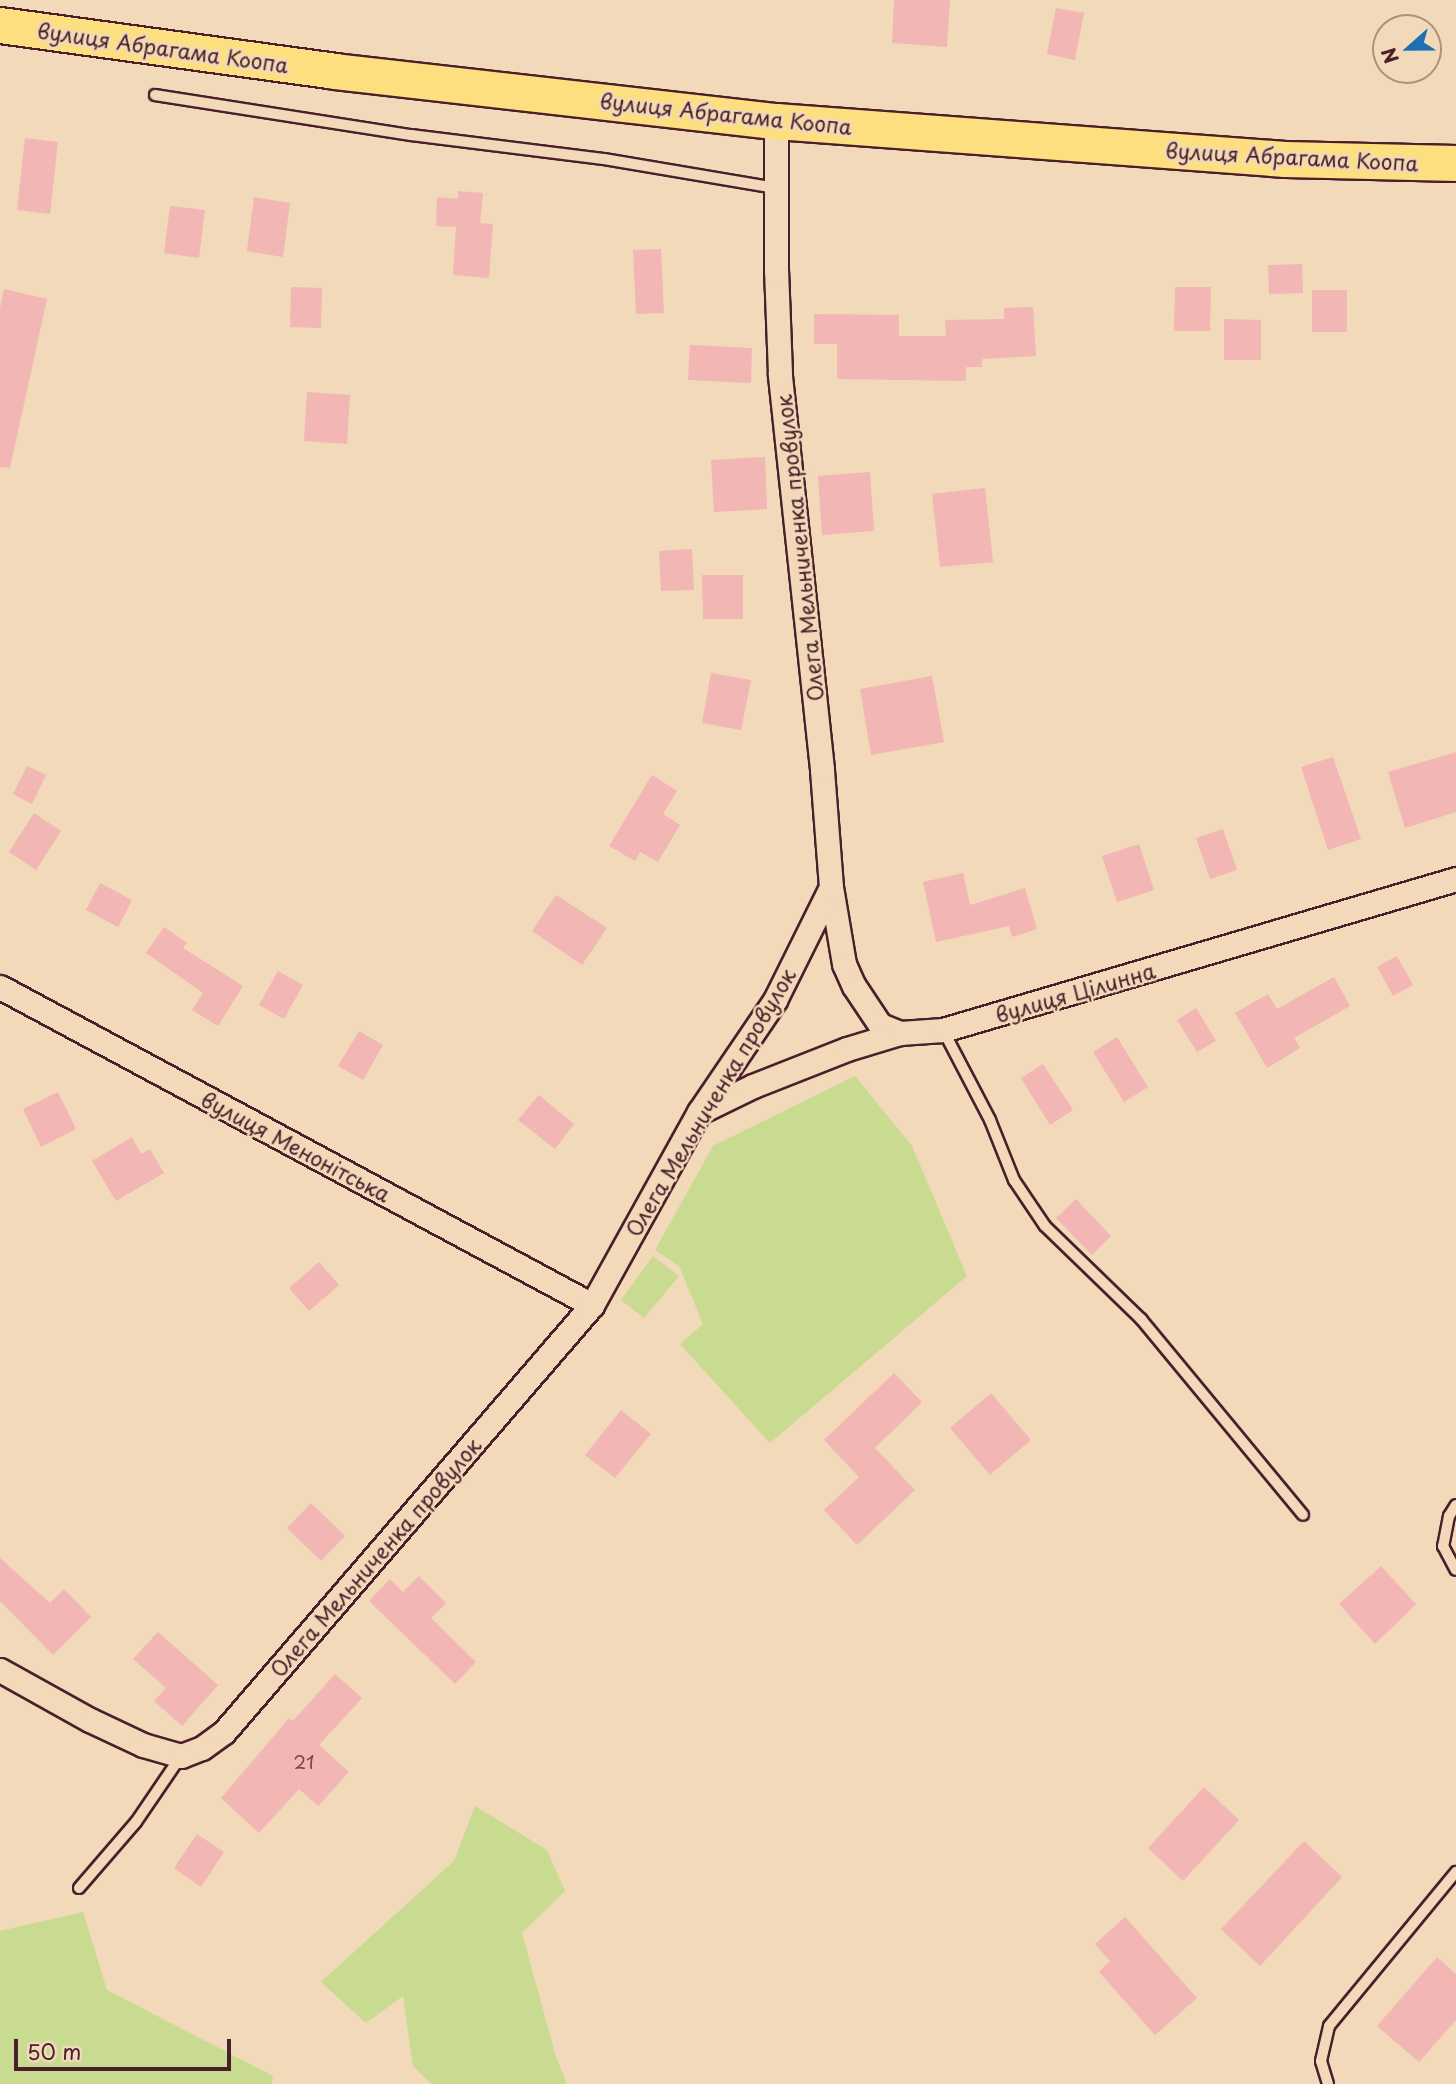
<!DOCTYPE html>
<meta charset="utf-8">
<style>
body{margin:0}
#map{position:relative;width:1456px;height:2084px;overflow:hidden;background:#f1d9b9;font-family:"Playpen Sans",sans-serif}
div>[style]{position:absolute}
.green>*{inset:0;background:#c8db90}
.building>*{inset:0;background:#f2b6b4}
.roads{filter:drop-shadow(2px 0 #4a1f2b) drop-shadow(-2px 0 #4a1f2b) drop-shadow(0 2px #4a1f2b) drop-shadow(0 -2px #4a1f2b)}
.lane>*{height:10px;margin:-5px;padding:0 5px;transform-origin:5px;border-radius:5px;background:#f1d9b9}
.street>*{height:23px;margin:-11.5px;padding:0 11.5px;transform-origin:11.5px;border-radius:11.5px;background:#f1d9b9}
.primary>*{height:35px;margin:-17.5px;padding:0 17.5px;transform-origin:17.5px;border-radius:17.5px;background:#fedf80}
span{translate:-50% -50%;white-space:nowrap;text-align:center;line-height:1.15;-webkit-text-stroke:5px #f1d9b9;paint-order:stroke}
.number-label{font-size:18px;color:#74454d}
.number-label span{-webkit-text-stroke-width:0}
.street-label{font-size:21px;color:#4a1f2b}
.north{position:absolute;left:1372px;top:14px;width:70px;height:70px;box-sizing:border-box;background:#f1d9b9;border:2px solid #ae8f80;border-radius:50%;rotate:249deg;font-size:19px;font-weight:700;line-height:28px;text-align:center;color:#4a1f2b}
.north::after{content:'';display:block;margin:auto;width:24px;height:32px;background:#1f6fb2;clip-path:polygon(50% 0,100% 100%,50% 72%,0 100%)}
.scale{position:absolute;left:14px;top:2039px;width:217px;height:32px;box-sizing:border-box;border:4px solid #4a1f2b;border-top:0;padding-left:9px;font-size:21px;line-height:24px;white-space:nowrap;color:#4a1f2b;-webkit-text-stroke:5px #f1d9b9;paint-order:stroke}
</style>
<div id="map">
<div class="green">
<div style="clip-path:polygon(855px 1076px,912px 1146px,967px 1276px,770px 1443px,680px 1344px,703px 1324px,679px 1266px,655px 1250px,713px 1146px)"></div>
<div style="clip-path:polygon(653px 1256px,679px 1276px,644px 1318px,621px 1300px)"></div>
<div style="clip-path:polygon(475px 1806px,547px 1850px,565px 1891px,522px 1933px,556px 2057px,567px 2084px,431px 2084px,413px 2066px,403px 1996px,366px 2023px,321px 1982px,454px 1861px)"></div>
<div style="clip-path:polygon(83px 1912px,107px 1990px,273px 2076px,272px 2084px,0 2084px,0 1931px)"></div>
</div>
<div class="building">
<div style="clip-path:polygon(894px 0,950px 0,947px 47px,892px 43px)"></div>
<div style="clip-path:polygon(1056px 8px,1084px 13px,1075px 60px,1047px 54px)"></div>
<div style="clip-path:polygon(25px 138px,58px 142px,50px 214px,17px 210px)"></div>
<div style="clip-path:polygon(458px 191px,483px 193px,480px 223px,493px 224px,489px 278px,453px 275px,456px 227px,436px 226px,437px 197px,458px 199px)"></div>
<div style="clip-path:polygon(254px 197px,290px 203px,283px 257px,247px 251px)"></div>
<div style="clip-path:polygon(170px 206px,205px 210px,199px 258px,164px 253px)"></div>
<div style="clip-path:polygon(661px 249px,664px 313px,636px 314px,633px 250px)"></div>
<div style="clip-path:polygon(1302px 264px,1303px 293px,1269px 294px,1268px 265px)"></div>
<div style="clip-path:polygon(291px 287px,322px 288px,321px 328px,290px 327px)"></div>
<div style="clip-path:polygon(1175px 287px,1211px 287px,1210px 331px,1174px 331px)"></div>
<div style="clip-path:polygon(4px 289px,47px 299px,10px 468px,0 467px,0 308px)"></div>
<div style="clip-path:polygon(1312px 290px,1347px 290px,1347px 332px,1312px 332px)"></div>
<div style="clip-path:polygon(1033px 307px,1036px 356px,982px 359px,982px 367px,966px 367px,966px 381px,837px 379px,837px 344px,814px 344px,814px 314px,899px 315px,899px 336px,946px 336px,945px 320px,1004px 319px,1004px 308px)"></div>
<div style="clip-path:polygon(1224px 319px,1261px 320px,1261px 360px,1224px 360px)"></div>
<div style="clip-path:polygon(690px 345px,752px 348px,751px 383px,688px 380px)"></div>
<div style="clip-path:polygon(307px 392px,350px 395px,347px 444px,304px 441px)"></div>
<div style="clip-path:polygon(765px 457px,767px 509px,714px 512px,711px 460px)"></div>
<div style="clip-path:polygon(870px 472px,874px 531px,822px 535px,818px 476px)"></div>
<div style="clip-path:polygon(985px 488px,993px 562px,940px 567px,932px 494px)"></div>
<div style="clip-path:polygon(692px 549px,694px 590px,661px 591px,659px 551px)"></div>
<div style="clip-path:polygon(702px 575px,743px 575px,743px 619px,703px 619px)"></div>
<div style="clip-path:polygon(711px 673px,751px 680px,741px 730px,702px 723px)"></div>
<div style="clip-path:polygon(932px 676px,944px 742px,871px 755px,860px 689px)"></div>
<div style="clip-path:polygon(1456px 752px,1456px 812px,1405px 828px,1388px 772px)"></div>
<div style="clip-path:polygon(1333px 757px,1361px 839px,1328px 850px,1301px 767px)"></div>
<div style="clip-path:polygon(27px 766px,46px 775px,32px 804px,13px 794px)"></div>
<div style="clip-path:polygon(652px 775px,677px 791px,663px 814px,680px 825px,658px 862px,640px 852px,635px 861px,609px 846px)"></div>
<div style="clip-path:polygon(34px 813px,61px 831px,36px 870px,9px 852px)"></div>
<div style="clip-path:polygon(1223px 829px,1237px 870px,1210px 879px,1196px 838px)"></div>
<div style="clip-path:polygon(1139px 844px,1154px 890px,1117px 902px,1102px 856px)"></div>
<div style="clip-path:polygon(963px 873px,970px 905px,1025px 888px,1037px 929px,1012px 937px,1009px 926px,936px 942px,923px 882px)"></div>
<div style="clip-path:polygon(100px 883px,132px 900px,118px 927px,86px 910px)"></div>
<div style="clip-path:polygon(556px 895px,607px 928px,582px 965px,532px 931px)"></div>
<div style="clip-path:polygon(164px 927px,187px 943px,183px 948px,243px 986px,218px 1026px,192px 1010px,203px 993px,146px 953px)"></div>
<div style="clip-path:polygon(1397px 956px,1413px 985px,1393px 996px,1377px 967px)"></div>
<div style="clip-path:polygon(278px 971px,303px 985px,284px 1019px,259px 1005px)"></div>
<div style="clip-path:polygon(1334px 977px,1350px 1006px,1294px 1038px,1300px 1048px,1267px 1068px,1235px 1013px,1268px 994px,1277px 1009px)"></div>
<div style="clip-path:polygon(1196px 1008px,1216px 1041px,1197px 1052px,1177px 1020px)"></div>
<div style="clip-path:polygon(359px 1031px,383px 1045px,363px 1080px,338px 1066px)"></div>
<div style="clip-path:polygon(1117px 1037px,1148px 1087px,1124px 1102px,1093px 1052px)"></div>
<div style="clip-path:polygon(1043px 1064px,1073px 1110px,1050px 1125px,1021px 1078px)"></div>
<div style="clip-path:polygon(58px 1092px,76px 1129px,41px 1147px,23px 1109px)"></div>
<div style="clip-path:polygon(539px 1095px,574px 1124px,555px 1149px,518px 1120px)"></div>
<div style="clip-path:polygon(132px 1137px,141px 1154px,150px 1149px,164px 1173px,116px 1201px,92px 1161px)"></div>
<div style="clip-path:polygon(1076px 1199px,1111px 1236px,1092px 1255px,1056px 1218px)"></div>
<div style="clip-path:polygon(319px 1262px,339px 1285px,309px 1311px,289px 1288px)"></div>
<div style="clip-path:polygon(894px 1373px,922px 1402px,875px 1448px,915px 1490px,857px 1545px,824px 1510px,859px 1477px,824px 1440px)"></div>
<div style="clip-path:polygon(991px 1393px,1031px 1440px,990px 1475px,950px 1428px)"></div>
<div style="clip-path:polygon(621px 1410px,651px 1434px,615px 1478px,585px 1455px)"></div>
<div style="clip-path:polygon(311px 1503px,345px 1536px,321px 1561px,287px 1528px)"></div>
<div style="clip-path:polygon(0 1558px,50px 1603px,64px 1589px,91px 1617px,53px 1655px,0 1601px)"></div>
<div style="clip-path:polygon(1381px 1566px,1416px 1604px,1375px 1644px,1339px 1604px)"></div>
<div style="clip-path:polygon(419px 1576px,446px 1603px,431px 1618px,476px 1662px,455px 1684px,369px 1601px,390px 1579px,403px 1592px)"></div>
<div style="clip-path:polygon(158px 1632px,218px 1685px,182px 1726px,154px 1701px,166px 1688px,133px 1659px)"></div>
<div style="clip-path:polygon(335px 1674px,362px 1698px,319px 1745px,349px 1772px,318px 1806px,299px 1789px,259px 1833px,221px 1798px,289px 1718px,293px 1721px)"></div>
<div style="clip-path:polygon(1204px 1787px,1239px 1820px,1183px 1881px,1148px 1848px)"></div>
<div style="clip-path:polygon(197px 1834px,224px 1852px,201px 1887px,174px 1868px)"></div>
<div style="clip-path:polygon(1304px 1841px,1342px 1877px,1260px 1966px,1221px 1929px)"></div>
<div style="clip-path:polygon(1125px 1917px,1197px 1998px,1155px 2035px,1099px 1972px,1110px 1961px,1095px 1944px)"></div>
<div style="clip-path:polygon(1437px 1957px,1456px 1974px,1456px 2020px,1419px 2062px,1377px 2026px)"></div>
</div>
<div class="roads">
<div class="lane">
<div style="left:155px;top:95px;width:259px;rotate:8.9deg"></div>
<div style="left:411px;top:135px;width:194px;rotate:7.1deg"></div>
<div style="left:604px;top:159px;width:174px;rotate:9.6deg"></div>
<div style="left:943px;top:1030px;width:102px;rotate:62.4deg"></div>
<div style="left:990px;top:1120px;width:65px;rotate:68.2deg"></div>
<div style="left:1014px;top:1180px;width:55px;rotate:56deg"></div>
<div style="left:1045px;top:1226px;width:134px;rotate:44.1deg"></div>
<div style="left:1141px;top:1319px;width:254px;rotate:50.4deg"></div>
<div style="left:1456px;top:1505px;width:13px;rotate:122deg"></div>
<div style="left:1449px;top:1516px;width:31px;rotate:101deg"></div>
<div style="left:1443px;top:1546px;width:27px;rotate:62deg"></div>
<div style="left:79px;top:1888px;width:87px;rotate:-49.2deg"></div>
<div style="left:136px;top:1822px;width:80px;rotate:-55.7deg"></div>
<div style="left:1328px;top:2084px;width:24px;rotate:-107deg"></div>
<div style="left:1321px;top:2061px;width:36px;rotate:-77deg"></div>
<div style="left:1329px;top:2026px;width:200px;rotate:-50.5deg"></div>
</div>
<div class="street">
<div style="left:831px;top:887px;width:78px;rotate:80.4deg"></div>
<div style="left:844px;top:964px;width:24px;rotate:66deg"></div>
<div style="left:854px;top:986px;width:47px;rotate:56.3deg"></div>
<div style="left:880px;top:1025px;width:22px;rotate:22deg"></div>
<div style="left:0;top:987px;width:672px;rotate:28.24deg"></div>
<div style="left:702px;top:1111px;width:57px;rotate:-26.1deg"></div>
<div style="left:753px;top:1086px;width:101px;rotate:-21.5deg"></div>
<div style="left:847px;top:1049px;width:55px;rotate:-16.8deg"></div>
<div style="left:900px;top:1033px;width:43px;rotate:-4deg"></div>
<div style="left:943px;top:1030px;width:535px;rotate:-16.4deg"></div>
<div style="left:0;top:1670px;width:103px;rotate:29.1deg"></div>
<div style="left:90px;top:1720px;width:59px;rotate:25.3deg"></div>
<div style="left:143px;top:1745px;width:40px;rotate:16deg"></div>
<div style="left:181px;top:1756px;width:22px;rotate:-21deg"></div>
<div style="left:202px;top:1748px;width:27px;rotate:-36deg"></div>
<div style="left:224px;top:1732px;width:564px;rotate:-49.24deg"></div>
<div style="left:592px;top:1305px;width:221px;rotate:-61deg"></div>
<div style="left:699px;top:1112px;width:135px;rotate:-55.8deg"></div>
<div style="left:775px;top:1000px;width:126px;rotate:-63.6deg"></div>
<div style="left:831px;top:887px;width:118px;rotate:-94.4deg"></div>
<div style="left:822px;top:769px;width:398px;rotate:-96.1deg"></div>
<div style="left:780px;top:373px;width:102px;rotate:-92.2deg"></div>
<div style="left:776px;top:271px;width:150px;rotate:-90deg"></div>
</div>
<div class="primary">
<div style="left:0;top:25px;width:338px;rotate:7.8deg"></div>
<div style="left:335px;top:71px;width:444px;rotate:6.5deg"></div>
<div style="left:776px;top:121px;width:510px;rotate:4.27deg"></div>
<div style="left:1285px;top:159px;width:171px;rotate:1.3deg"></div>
</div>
</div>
<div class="number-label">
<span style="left:304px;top:1762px">21</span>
</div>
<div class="street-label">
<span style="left:163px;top:47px;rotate:8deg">вулиця Абрагама Коопа</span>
<span style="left:726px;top:113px;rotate:6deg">вулиця Абрагама Коопа</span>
<span style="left:1292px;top:156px;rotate:3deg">вулиця Абрагама Коопа</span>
<span style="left:799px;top:548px;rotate:-96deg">Олега Мельниченка провулок</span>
<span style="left:1075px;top:992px;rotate:-16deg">вулиця Цілинна</span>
<span style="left:710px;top:1102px;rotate:-59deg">Олега Мельниченка провулок</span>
<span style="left:296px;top:1146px;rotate:28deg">вулиця Менонітська</span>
<span style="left:375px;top:1557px;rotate:-49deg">Олега Мельниченка провулок</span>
</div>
<div class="north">N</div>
<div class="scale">50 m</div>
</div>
